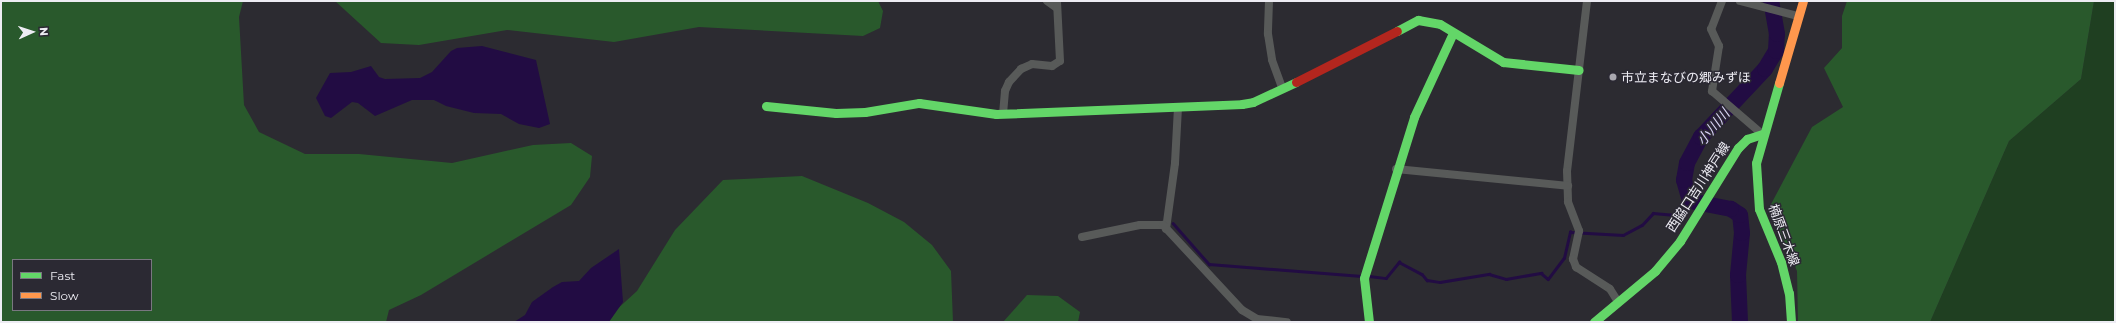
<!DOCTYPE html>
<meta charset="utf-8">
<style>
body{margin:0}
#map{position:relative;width:2116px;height:323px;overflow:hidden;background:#2c2b31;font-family:Montserrat,"Noto Sans JP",sans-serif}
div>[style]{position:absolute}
.green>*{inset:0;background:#1f3f21}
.forest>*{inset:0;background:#29592c}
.water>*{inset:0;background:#220c43}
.stream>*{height:2.5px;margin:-1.25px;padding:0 1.25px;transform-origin:1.25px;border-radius:1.25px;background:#220c43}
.river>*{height:16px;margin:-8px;padding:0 8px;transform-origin:8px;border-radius:8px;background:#220c43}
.street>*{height:8px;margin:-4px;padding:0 4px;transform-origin:4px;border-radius:4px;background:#585a59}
.fast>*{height:9px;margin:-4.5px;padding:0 4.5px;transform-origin:4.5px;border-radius:4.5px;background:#63d668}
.slow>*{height:9px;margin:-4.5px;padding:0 4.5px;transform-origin:4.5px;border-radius:4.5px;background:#ff974d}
.jam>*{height:9px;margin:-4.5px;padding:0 4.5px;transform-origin:4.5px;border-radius:4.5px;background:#b3261e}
.dots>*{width:11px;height:11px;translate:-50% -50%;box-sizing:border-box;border:2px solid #2b2933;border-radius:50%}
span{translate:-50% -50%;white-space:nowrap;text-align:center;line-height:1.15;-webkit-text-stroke:3px #2b2933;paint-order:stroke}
.poi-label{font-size:13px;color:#edecf3}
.left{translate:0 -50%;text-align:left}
.street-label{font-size:13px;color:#edecf3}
.water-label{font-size:14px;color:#dad3f9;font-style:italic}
.frame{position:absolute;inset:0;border:2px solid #edecf3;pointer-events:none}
.legend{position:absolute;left:12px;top:259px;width:140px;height:52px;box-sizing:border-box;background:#2b2933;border:1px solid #797780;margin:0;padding:5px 7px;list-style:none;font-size:12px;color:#edecf3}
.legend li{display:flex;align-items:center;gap:8px;height:20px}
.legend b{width:20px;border:1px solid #797780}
.north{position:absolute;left:12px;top:12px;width:40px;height:40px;-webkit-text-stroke:3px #2b2933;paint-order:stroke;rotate:87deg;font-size:11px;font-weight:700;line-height:16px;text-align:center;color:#edecf3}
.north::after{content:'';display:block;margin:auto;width:14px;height:18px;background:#edecf3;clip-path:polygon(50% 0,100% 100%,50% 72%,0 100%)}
</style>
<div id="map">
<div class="green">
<div style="clip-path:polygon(2094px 1px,2115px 1px,2115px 322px,1930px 322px,2009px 141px,2081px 79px)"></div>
</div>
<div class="forest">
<div style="clip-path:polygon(evenodd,1px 1px,243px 1px,239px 17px,244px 105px,259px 132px,305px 154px,359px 154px,452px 163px,533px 145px,571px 143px,592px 156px,590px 177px,571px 205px,421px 295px,389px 310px,386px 322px,1px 322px,1px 1px,13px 260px,151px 260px,151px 310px,13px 310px,13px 260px)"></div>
<div style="clip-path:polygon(335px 1px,878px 1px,883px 11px,880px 28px,863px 36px,699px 27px,614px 42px,507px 30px,419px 45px,381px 43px)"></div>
<div style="clip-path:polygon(1847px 1px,2094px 1px,2081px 79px,2009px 141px,1930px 322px,1798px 322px,1797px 271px,1769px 208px,1812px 127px,1843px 107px,1824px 68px,1842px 48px,1842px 16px)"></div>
<div style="clip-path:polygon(802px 176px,868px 203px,904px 222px,932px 245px,951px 271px,953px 322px,603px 322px,637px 291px,675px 230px,723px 180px)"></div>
<div style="clip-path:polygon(1027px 295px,1058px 296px,1080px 312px,1078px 322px,1003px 322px)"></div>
</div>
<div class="water">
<div style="clip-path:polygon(482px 46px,536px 60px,550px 124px,539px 128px,519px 124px,501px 114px,474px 113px,446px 106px,434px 100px,412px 100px,375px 116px,358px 103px,352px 102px,331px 118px,325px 116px,316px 98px,330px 73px,351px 72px,371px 66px,379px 77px,385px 79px,420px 78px,432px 72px,451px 51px,457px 48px)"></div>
<div style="clip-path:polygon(619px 249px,623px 302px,609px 322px,514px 322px,525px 315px,532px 302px,553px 287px,562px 282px,579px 281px,591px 268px)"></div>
</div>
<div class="stream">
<div style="left:1173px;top:223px;width:55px;rotate:48.7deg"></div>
<div style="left:1209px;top:264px;width:153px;rotate:4.5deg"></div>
<div style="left:1369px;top:276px;width:17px;rotate:7deg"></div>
<div style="left:1386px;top:278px;width:21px;rotate:-51deg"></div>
<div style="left:1399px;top:262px;width:26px;rotate:28deg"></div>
<div style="left:1422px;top:274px;width:8px;rotate:50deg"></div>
<div style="left:1427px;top:280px;width:13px;rotate:9deg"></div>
<div style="left:1440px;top:282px;width:50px;rotate:-9.3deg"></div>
<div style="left:1489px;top:274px;width:18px;rotate:16deg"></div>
<div style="left:1506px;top:279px;width:36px;rotate:-10deg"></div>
<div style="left:1541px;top:273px;width:9px;rotate:41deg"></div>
<div style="left:1548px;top:279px;width:26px;rotate:-53deg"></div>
<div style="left:1564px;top:258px;width:27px;rotate:-77deg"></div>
<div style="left:1570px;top:232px;width:53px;rotate:3.2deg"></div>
<div style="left:1623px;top:235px;width:21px;rotate:-28deg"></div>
<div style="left:1642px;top:225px;width:16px;rotate:-47deg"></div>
<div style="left:1653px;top:213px;width:22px;rotate:5deg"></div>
<div style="left:1675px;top:215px;width:9px;rotate:-21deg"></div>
<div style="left:1683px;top:212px;width:13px;rotate:-58deg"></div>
</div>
<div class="river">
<div style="left:1740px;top:322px;width:47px;rotate:-92.4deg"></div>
<div style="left:1738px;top:275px;width:42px;rotate:-84.6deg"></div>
<div style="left:1742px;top:233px;width:18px;rotate:-96deg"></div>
<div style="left:1740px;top:215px;width:11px;rotate:-146deg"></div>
<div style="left:1731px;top:209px;width:42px;rotate:-169deg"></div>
<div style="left:1690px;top:201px;width:22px;rotate:-106deg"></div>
<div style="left:1684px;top:180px;width:17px;rotate:-80deg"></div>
<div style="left:1687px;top:163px;width:30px;rotate:-62deg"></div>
<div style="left:1701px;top:137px;width:93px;rotate:-46.7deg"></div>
<div style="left:1765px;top:69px;width:21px;rotate:-59deg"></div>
<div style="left:1776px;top:51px;width:17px;rotate:-87deg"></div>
<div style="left:1777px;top:34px;width:34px;rotate:-100deg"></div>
</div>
<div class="street">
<div style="left:1047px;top:1px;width:12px;rotate:35deg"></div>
<div style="left:1269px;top:1px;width:33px;rotate:92deg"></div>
<div style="left:1268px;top:34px;width:26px;rotate:81deg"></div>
<div style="left:1272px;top:60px;width:30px;rotate:70deg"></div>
<div style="left:1587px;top:1px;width:171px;rotate:96.7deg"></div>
<div style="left:1567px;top:171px;width:31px;rotate:88deg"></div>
<div style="left:1568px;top:202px;width:31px;rotate:69deg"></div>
<div style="left:1579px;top:231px;width:29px;rotate:102deg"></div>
<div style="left:1573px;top:259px;width:9px;rotate:69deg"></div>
<div style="left:1576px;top:267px;width:40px;rotate:32.9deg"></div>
<div style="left:1610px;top:289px;width:15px;rotate:58deg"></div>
<div style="left:1722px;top:1px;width:30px;rotate:111deg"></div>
<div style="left:1711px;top:29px;width:19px;rotate:65deg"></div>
<div style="left:1719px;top:46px;width:46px;rotate:98.8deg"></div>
<div style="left:1712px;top:91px;width:66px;rotate:40.7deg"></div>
<div style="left:1740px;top:1px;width:60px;rotate:14.5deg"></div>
<div style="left:1003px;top:114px;width:23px;rotate:-85deg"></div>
<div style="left:1005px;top:91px;width:10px;rotate:-66deg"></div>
<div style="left:1009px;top:82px;width:18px;rotate:-47deg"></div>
<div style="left:1021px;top:69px;width:12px;rotate:-24deg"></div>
<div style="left:1032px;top:64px;width:20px;rotate:6deg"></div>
<div style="left:1052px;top:66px;width:9px;rotate:-32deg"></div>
<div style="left:1060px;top:61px;width:60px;rotate:-92.9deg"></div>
<div style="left:1396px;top:169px;width:173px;rotate:5.6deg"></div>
<div style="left:1166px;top:229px;width:67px;rotate:-82.2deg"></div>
<div style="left:1175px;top:163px;width:56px;rotate:-86.9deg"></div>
<div style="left:1082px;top:237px;width:59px;rotate:-11.7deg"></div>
<div style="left:1140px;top:225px;width:23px"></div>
<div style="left:1163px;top:225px;width:116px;rotate:47.1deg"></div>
<div style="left:1242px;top:310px;width:17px;rotate:31deg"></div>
<div style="left:1257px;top:319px;width:30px;rotate:6deg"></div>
</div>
<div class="fast">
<div style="left:1397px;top:31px;width:24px;rotate:-28deg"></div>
<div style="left:1418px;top:20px;width:22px;rotate:10deg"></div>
<div style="left:1440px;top:24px;width:74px;rotate:31.1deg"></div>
<div style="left:1503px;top:62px;width:76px;rotate:6deg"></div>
<div style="left:1779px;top:83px;width:83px;rotate:106deg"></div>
<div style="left:1756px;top:163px;width:46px;rotate:86.3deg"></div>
<div style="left:1759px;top:209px;width:57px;rotate:67.5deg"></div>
<div style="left:1781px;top:262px;width:32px;rotate:76deg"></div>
<div style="left:1789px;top:293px;width:29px;rotate:86deg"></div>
<div style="left:766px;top:106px;width:70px;rotate:5.7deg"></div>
<div style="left:836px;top:113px;width:29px;rotate:-2deg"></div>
<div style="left:865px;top:112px;width:55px;rotate:-9.5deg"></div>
<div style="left:919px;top:103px;width:78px;rotate:8.1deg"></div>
<div style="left:996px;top:114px;width:246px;rotate:-2.3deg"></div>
<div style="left:1242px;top:104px;width:11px;rotate:-10deg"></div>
<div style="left:1253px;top:102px;width:47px;rotate:-24.9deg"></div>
<div style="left:1369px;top:322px;width:44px;rotate:-96.5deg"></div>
<div style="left:1364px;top:278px;width:169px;rotate:-72.7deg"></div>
<div style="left:1414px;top:117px;width:93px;rotate:-65.1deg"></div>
<div style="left:1594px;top:322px;width:80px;rotate:-39.9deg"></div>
<div style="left:1655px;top:271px;width:39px;rotate:-50deg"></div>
<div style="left:1680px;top:241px;width:110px;rotate:-58.1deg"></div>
<div style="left:1738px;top:148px;width:13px;rotate:-45deg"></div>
<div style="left:1747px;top:139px;width:16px;rotate:-18deg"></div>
</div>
<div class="slow">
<div style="left:1779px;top:83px;width:85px;rotate:-73.7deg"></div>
</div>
<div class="jam">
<div style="left:1296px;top:82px;width:113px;rotate:-26.8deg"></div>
</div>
<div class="dots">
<div style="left:1613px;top:77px;background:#a9a8af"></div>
</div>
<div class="poi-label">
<span class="left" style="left:1621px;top:77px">市立まなびの郷みずほ</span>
</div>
<div class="street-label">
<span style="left:1698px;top:187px;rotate:-57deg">西脇口吉川神戸線</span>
<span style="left:1784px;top:235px;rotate:70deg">楠原三木線</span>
</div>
<div class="water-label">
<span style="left:1713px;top:127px;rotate:-50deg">小川川</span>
</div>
<div class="frame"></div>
<ul class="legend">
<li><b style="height:5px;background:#63d668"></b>Fast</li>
<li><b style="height:5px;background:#ff974d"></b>Slow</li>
</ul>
<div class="north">N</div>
</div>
